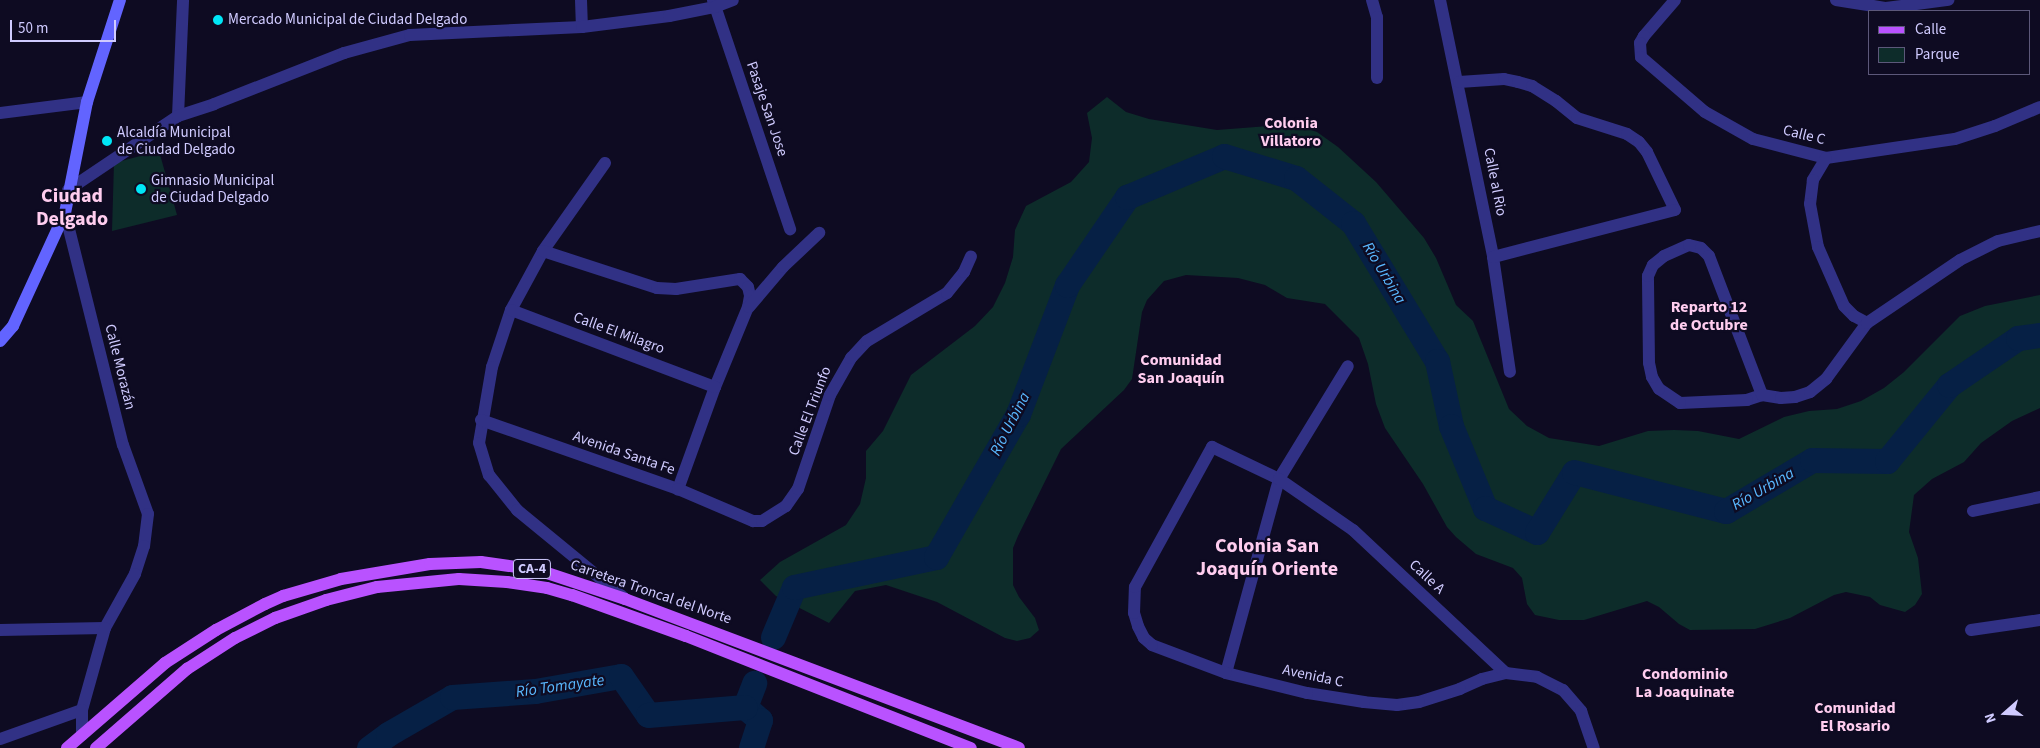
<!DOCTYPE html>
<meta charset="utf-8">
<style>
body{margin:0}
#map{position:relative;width:2040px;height:748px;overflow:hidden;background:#0e0b22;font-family:"Source Sans 3",sans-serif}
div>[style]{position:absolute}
.green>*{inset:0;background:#0d2c2a}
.river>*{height:25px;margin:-12.5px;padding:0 12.5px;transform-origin:12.5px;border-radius:12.5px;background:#062045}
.minor>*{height:12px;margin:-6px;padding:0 6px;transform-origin:6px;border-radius:6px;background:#313185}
.tertiary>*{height:12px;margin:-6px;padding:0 6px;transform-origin:6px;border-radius:6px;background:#313185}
.secondary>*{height:12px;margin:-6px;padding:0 6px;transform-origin:6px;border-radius:6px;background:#6264ff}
.primary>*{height:12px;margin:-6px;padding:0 6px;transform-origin:6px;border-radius:6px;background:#b952ff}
.dots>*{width:14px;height:14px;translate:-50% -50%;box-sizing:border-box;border:2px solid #0e0b22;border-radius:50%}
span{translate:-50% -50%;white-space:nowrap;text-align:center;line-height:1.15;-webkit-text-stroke:4.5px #0e0b22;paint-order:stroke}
.shield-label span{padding:1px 4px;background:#0e0b22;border:1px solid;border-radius:4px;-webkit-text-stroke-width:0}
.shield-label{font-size:14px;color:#d0cbff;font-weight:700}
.poi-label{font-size:15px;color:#d0cbff}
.left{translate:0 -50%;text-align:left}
.street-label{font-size:15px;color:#d0cbff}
.neighbourhood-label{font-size:16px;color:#ffcdef;font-weight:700}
.water-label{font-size:16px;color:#59b8ff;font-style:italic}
.district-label{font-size:20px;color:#ffcdef;font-weight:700}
.legend{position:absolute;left:1868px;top:10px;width:162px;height:65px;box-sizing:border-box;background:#0e0b22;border:1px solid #5c587a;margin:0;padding:6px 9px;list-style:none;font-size:15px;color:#d0cbff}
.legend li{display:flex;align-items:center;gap:10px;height:25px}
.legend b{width:25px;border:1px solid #5c587a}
.north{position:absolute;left:1980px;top:688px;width:50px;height:50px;-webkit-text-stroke:4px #0e0b22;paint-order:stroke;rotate:251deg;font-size:14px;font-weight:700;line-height:20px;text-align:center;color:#d0cbff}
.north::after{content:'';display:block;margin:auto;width:18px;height:22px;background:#d0cbff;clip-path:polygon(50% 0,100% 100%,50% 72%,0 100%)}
.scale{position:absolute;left:10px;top:20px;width:106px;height:22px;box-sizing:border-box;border:2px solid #d0cbff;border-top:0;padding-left:6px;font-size:15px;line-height:18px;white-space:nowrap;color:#d0cbff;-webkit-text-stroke:4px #0e0b22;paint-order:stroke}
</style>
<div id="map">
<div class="green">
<div style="clip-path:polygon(1107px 97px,1126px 112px,1149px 119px,1217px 130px,1293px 124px,1317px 132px,1338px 147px,1376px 182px,1424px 238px,1436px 258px,1456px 305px,1473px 321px,1509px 409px,1527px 426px,1549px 438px,1599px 446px,1648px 431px,1674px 430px,1698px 431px,1739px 439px,1784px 417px,1809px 411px,1837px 409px,1861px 401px,1884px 388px,1904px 372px,1960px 316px,1985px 306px,2040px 295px,2040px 408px,2012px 421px,1981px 443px,1964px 462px,1932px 479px,1914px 495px,1909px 532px,1918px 558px,1922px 594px,1915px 605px,1905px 612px,1880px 605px,1870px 597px,1846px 592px,1834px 595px,1790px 618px,1755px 629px,1690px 630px,1679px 624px,1659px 607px,1647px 601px,1584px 620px,1559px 620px,1535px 615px,1527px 604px,1522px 578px,1513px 568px,1476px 554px,1456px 537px,1447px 527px,1423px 484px,1385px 428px,1376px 404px,1368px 364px,1359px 338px,1325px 304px,1287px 298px,1265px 285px,1238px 278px,1186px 275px,1164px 281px,1147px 300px,1142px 312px,1132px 379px,1124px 390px,1061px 449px,1018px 536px,1013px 548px,1013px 585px,1019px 597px,1035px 618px,1039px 630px,1030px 638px,1017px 641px,1005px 638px,937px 602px,886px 585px,855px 591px,829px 623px,776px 596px,760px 580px,780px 562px,846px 525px,860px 504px,866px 478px,866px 451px,883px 431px,911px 375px,975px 326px,993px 307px,1005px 283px,1013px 257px,1015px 230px,1026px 206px,1071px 182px,1089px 162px,1092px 138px,1087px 113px)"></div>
<div style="clip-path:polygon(159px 151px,177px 215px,112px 231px,114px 163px)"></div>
</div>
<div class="river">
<div style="left:773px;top:637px;width:54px;rotate:-67.2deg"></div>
<div style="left:794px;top:587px;width:145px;rotate:-11.9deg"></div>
<div style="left:936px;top:557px;width:165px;rotate:-60.2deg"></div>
<div style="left:1018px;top:414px;width:138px;rotate:-69.2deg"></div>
<div style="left:1067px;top:285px;width:107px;rotate:-55.7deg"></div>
<div style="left:1127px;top:197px;width:105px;rotate:-22.9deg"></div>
<div style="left:1224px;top:156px;width:75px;rotate:17deg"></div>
<div style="left:1296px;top:178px;width:73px;rotate:38.3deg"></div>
<div style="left:1353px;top:223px;width:162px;rotate:58.7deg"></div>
<div style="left:1437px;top:361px;width:66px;rotate:77.8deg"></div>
<div style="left:1451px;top:426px;width:89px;rotate:67.5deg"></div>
<div style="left:1485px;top:508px;width:57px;rotate:24.8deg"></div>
<div style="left:1537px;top:532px;width:70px;rotate:-58.3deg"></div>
<div style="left:1574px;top:472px;width:157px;rotate:14.4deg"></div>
<div style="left:1726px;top:511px;width:100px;rotate:-30.7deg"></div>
<div style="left:1812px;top:460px;width:75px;rotate:0.8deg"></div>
<div style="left:1887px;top:461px;width:98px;rotate:-50.8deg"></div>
<div style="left:1949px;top:385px;width:83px;rotate:-34.3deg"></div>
<div style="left:2018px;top:338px;width:22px;rotate:-8deg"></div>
<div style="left:745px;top:707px;width:20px;rotate:41deg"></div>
<div style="left:760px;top:720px;width:29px;rotate:108deg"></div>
<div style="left:745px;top:707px;width:26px;rotate:-69deg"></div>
<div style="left:369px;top:748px;width:24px;rotate:-36deg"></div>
<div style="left:388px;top:734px;width:74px;rotate:-30deg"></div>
<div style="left:452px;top:697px;width:83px;rotate:-4.1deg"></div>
<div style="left:535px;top:691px;width:87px;rotate:-9.9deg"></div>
<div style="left:621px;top:676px;width:47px;rotate:55.3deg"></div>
<div style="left:648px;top:715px;width:97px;rotate:-4.7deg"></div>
</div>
<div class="minor">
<div style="left:581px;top:0;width:27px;rotate:88deg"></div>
<div style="left:713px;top:0;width:242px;rotate:71.4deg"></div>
<div style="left:1372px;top:0;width:18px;rotate:74deg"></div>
<div style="left:1377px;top:17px;width:61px;rotate:90deg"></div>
<div style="left:1440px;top:0;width:262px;rotate:78.3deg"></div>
<div style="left:1493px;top:257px;width:116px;rotate:81.6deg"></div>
<div style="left:1675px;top:0;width:48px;rotate:130.7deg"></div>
<div style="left:1644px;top:36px;width:8px;rotate:120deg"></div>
<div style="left:1640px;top:43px;width:14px;rotate:86deg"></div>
<div style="left:1641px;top:57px;width:84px;rotate:40.7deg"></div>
<div style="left:1705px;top:112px;width:55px;rotate:29.4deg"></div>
<div style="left:1753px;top:139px;width:75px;rotate:14.6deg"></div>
<div style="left:1826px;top:158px;width:130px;rotate:-8.4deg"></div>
<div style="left:1955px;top:139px;width:42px;rotate:-18deg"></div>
<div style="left:1995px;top:126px;width:49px;rotate:-22.9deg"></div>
<div style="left:1836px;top:0;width:51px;rotate:9.1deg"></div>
<div style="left:1886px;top:8px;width:63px;rotate:-7.4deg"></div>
<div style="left:1459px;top:82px;width:45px;rotate:-3.8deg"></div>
<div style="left:1504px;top:79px;width:14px;rotate:12deg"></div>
<div style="left:1518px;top:82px;width:15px;rotate:16deg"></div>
<div style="left:1532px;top:86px;width:28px;rotate:32deg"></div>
<div style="left:1556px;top:101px;width:27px;rotate:39deg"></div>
<div style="left:1577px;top:118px;width:52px;rotate:17.7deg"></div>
<div style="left:1627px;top:134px;width:14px;rotate:34deg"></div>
<div style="left:1639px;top:142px;width:13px;rotate:51deg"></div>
<div style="left:1647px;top:152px;width:64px;rotate:64.2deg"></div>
<div style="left:1675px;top:210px;width:188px;rotate:165.5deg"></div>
<div style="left:0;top:113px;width:88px;rotate:-7.2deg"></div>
<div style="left:178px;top:116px;width:116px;rotate:-87.5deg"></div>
<div style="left:1826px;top:158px;width:26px;rotate:121deg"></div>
<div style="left:1813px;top:180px;width:24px;rotate:97deg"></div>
<div style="left:1810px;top:204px;width:44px;rotate:79.5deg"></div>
<div style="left:1818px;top:247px;width:64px;rotate:66.2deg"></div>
<div style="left:1844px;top:306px;width:14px;rotate:45deg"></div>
<div style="left:1854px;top:316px;width:15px;rotate:28deg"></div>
<div style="left:605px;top:163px;width:108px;rotate:125.2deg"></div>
<div style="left:543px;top:251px;width:67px;rotate:118.5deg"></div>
<div style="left:511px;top:310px;width:60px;rotate:108.4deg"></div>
<div style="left:492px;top:367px;width:77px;rotate:99.7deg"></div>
<div style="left:479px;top:443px;width:34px;rotate:73deg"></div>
<div style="left:489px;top:475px;width:45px;rotate:51.3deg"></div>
<div style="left:517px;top:510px;width:137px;rotate:39.4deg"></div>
<div style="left:68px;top:190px;width:133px;rotate:-33.9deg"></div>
<div style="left:178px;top:116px;width:38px;rotate:-18deg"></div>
<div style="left:214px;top:104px;width:140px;rotate:-21.4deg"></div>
<div style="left:344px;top:53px;width:68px;rotate:-15.3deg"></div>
<div style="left:410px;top:35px;width:172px;rotate:-2.7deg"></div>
<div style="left:582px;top:27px;width:88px;rotate:-7.2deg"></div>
<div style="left:669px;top:16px;width:47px;rotate:-11.1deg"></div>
<div style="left:715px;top:7px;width:19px;rotate:-21deg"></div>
<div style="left:543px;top:251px;width:120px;rotate:18deg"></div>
<div style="left:657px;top:288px;width:19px;rotate:3deg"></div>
<div style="left:676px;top:289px;width:65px;rotate:-8.9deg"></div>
<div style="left:740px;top:279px;width:11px;rotate:45deg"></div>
<div style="left:748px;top:287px;width:9px;rotate:77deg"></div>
<div style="left:750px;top:296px;width:11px;rotate:100deg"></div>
<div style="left:748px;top:307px;width:87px;rotate:112.4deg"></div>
<div style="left:715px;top:387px;width:109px;rotate:109.9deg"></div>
<div style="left:749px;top:307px;width:52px;rotate:-49.6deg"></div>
<div style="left:783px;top:267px;width:50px;rotate:-43.4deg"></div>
<div style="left:511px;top:310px;width:218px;rotate:20.7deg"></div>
<div style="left:1762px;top:395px;width:16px;rotate:162deg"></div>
<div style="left:1747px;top:400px;width:67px;rotate:177.4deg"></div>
<div style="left:1680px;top:403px;width:25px;rotate:-146deg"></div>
<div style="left:1659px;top:389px;width:14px;rotate:-120deg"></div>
<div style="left:1652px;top:377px;width:14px;rotate:-102deg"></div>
<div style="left:1649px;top:363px;width:87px;rotate:-90.7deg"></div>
<div style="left:1648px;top:276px;width:12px;rotate:-66deg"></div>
<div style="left:1653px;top:265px;width:14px;rotate:-39deg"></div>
<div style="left:1664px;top:256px;width:27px;rotate:-24deg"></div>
<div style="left:1689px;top:245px;width:12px;rotate:14deg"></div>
<div style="left:1701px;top:248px;width:11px;rotate:45deg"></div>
<div style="left:1709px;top:256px;width:149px;rotate:69.1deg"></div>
<div style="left:1762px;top:395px;width:19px;rotate:9deg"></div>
<div style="left:1781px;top:398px;width:14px;rotate:-4deg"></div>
<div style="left:1795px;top:397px;width:16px;rotate:-18deg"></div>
<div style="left:1810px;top:392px;width:21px;rotate:-39deg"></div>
<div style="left:1826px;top:379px;width:69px;rotate:-53.8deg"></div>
<div style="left:1867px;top:323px;width:112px;rotate:-34.1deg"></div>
<div style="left:1960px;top:260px;width:42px;rotate:-26.6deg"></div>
<div style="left:1998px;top:241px;width:43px;rotate:-13.4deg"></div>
<div style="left:481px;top:420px;width:209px;rotate:19.3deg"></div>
<div style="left:678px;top:489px;width:82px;rotate:23.1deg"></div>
<div style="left:753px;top:521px;width:9px"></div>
<div style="left:762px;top:521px;width:28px;rotate:-32deg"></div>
<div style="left:786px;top:506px;width:21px;rotate:-55deg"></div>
<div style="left:798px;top:489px;width:99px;rotate:-71.2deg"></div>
<div style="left:830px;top:395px;width:43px;rotate:-60.4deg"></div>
<div style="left:851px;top:358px;width:23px;rotate:-47deg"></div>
<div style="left:867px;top:341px;width:93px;rotate:-31deg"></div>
<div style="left:947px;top:293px;width:27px;rotate:-51deg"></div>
<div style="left:964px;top:272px;width:17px;rotate:-66deg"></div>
<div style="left:1973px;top:511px;width:68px;rotate:-11.8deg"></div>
<div style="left:0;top:630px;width:105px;rotate:-1.1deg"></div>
<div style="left:1971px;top:630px;width:70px;rotate:-8.2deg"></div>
<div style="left:1226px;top:673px;width:201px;rotate:-74.7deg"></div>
<div style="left:1279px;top:479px;width:132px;rotate:-58.6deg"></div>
<div style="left:1506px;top:673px;width:25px;rotate:166deg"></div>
<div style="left:1482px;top:679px;width:24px;rotate:156deg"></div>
<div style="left:1460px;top:689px;width:43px;rotate:162.4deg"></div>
<div style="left:1419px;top:702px;width:22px;rotate:172deg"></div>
<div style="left:1397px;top:705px;width:33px;rotate:-175deg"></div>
<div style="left:1364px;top:702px;width:58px;rotate:-171deg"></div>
<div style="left:1307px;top:693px;width:83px;rotate:-166.1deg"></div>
<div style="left:1226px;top:673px;width:79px;rotate:-159.3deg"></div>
<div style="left:1152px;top:645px;width:11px;rotate:-139deg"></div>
<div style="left:1144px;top:638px;width:13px;rotate:-117deg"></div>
<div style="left:1138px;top:626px;width:14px;rotate:-107deg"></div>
<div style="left:1134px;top:613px;width:26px;rotate:-88deg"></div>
<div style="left:1135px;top:587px;width:160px;rotate:-61.2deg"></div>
<div style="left:1212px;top:447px;width:74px;rotate:25.5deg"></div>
<div style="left:1279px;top:479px;width:90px;rotate:34.6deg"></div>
<div style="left:1353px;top:530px;width:209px;rotate:43.1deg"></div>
<div style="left:1506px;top:673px;width:31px;rotate:7deg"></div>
<div style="left:1537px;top:677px;width:29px;rotate:27deg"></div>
<div style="left:1563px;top:690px;width:28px;rotate:49deg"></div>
<div style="left:1581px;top:711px;width:39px;rotate:71deg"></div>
<div style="left:0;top:739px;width:87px;rotate:-19.5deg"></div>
</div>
<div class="tertiary">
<div style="left:65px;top:213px;width:239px;rotate:76deg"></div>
<div style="left:123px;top:445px;width:73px;rotate:70.1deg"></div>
<div style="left:148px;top:514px;width:32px;rotate:97deg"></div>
<div style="left:144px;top:546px;width:29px;rotate:108deg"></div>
<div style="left:135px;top:574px;width:62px;rotate:119.1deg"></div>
<div style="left:105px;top:628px;width:85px;rotate:105.7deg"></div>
<div style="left:82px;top:710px;width:25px;rotate:90deg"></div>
</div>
<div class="secondary">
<div style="left:0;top:341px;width:20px;rotate:-49deg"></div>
<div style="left:13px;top:326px;width:124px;rotate:-65.3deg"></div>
<div style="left:65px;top:213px;width:113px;rotate:-78.8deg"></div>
<div style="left:87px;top:102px;width:107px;rotate:-72.1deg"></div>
</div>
<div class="primary">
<div style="left:67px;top:748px;width:130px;rotate:-40.9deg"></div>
<div style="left:165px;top:663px;width:61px;rotate:-32.9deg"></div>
<div style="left:216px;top:630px;width:55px;rotate:-28deg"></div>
<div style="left:265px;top:604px;width:20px;rotate:-24deg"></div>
<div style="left:283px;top:596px;width:60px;rotate:-16.3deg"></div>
<div style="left:341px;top:579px;width:90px;rotate:-9.6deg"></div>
<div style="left:430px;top:564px;width:51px;rotate:-2.2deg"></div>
<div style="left:481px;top:562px;width:58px;rotate:8deg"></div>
<div style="left:538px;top:570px;width:92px;rotate:18.4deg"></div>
<div style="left:625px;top:599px;width:421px;rotate:20.7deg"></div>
<div style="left:96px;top:748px;width:121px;rotate:-41deg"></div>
<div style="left:187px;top:669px;width:57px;rotate:-32.9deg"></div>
<div style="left:235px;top:638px;width:45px;rotate:-26.6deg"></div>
<div style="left:275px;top:618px;width:54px;rotate:-19.4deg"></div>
<div style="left:326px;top:600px;width:53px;rotate:-14.3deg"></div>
<div style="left:377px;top:587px;width:82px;rotate:-5.6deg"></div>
<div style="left:459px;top:579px;width:48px;rotate:3.6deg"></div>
<div style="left:507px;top:582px;width:40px;rotate:8.5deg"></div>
<div style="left:547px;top:588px;width:26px;rotate:16deg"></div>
<div style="left:572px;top:595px;width:121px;rotate:19.8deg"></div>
<div style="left:686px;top:636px;width:306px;rotate:21.5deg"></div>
</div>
<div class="dots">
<div style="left:218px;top:20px;background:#00e6f6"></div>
<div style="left:107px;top:141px;background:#00e6f6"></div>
<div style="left:141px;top:189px;background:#00e6f6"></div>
</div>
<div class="shield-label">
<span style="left:532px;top:569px">CA-4</span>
</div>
<div class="poi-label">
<span class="left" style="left:228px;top:20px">Mercado Municipal de Ciudad Delgado</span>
<span class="left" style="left:117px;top:141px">Alcaldía Municipal<br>de Ciudad Delgado</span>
<span class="left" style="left:151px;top:189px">Gimnasio Municipal<br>de Ciudad Delgado</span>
</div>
<div class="street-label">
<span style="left:767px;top:109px;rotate:71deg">Pasaje San Jose</span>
<span style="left:1804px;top:135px;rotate:14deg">Calle C</span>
<span style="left:1495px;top:182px;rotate:79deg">Calle al Rio</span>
<span style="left:619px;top:333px;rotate:20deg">Calle El Milagro</span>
<span style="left:120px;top:367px;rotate:76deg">Calle Morazán</span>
<span style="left:810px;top:411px;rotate:-69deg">Calle El Triunfo</span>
<span style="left:624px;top:453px;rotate:19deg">Avenida Santa Fe</span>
<span style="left:1427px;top:577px;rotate:43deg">Calle A</span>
<span style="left:651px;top:592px;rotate:19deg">Carretera Troncal del Norte</span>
<span style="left:1313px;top:676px;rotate:12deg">Avenida C</span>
</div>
<div class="neighbourhood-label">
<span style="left:1291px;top:132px">Colonia<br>Villatoro</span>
<span style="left:1709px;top:316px">Reparto 12<br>de Octubre</span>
<span style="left:1181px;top:369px">Comunidad<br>San Joaquín</span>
<span style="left:1685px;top:683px">Condominio<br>La Joaquinate</span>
<span style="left:1855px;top:717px">Comunidad<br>El Rosario</span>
</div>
<div class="water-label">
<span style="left:1384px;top:273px;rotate:59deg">Río Urbina</span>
<span style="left:1010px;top:424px;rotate:-63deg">Río Urbina</span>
<span style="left:1763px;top:489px;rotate:-30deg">Río Urbina</span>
<span style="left:560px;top:686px;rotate:-8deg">Río Tomayate</span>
</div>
<div class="district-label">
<span style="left:72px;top:208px">Ciudad<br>Delgado</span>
<span style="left:1267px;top:558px">Colonia San<br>Joaquín Oriente</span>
</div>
<ul class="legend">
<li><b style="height:6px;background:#b952ff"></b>Calle</li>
<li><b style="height:14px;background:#0d2c2a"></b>Parque</li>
</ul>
<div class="north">N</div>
<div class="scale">50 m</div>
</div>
